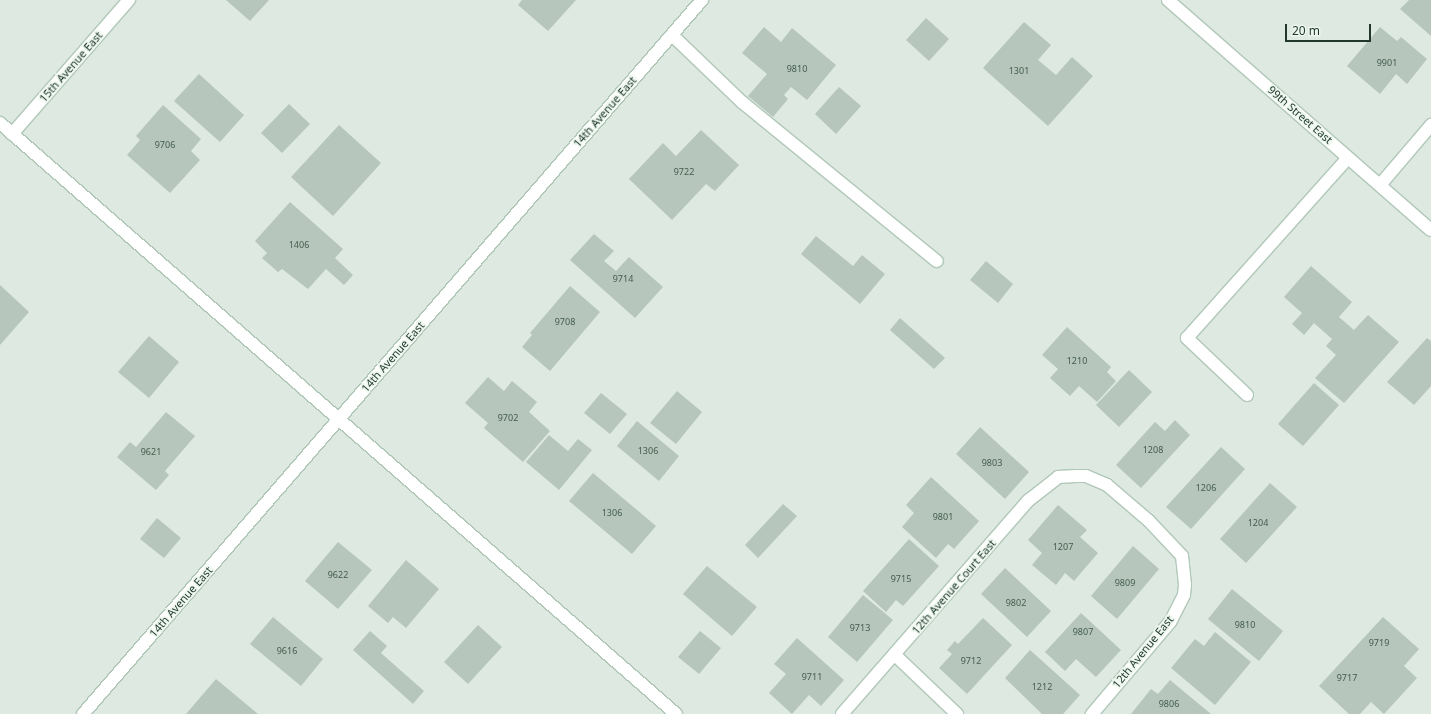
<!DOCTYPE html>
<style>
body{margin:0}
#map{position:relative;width:1431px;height:714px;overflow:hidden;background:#dde9e1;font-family:"Noto Sans",sans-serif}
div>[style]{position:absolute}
.building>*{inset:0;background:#b6c6bc}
.roads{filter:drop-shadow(1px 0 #b1c8b9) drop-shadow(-1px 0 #b1c8b9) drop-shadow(0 1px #b1c8b9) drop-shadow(0 -1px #b1c8b9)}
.lane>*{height:12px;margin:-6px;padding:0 6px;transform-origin:6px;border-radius:6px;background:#fff}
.street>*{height:12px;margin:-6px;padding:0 6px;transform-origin:6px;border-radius:6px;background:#fff}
.secondary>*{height:12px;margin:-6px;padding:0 6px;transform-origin:6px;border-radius:6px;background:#fff}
span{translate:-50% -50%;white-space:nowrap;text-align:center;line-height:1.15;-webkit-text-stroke:3.5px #edf6ef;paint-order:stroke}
.number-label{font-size:9px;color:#455c4f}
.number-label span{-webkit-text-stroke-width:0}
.street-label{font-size:11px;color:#1f382b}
.scale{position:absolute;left:1285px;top:24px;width:86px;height:18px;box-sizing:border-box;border:2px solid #1f382b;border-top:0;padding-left:5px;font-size:12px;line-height:14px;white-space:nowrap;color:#1f382b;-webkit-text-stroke:3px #edf6ef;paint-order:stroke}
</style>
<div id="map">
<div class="building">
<div style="clip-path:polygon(226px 0,269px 0,250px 21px)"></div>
<div style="clip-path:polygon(522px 0,576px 0,548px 31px,518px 5px)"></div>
<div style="clip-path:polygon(1409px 0,1431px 0,1431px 36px,1400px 9px)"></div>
<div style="clip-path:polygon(926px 18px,949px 39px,929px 61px,906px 40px)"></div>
<div style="clip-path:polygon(1024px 22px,1051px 45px,1038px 60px,1056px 75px,1072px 57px,1093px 76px,1048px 126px,983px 68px)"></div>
<div style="clip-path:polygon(764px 27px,781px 42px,792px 28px,836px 65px,807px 100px,791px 87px,784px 95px,788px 99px,773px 117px,748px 96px,767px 74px,742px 53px)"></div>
<div style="clip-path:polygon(1380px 27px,1397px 41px,1401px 37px,1427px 59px,1407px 84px,1396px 74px,1380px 94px,1347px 66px)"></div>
<div style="clip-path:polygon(199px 74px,244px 115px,220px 142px,174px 101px)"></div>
<div style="clip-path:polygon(839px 87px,861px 106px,836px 134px,815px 114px)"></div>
<div style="clip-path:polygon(289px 104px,310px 124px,282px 153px,261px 133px)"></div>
<div style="clip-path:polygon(163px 105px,201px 139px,191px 151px,200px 160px,170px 193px,127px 155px,140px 140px,136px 136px)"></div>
<div style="clip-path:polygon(339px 125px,381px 163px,333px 216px,291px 177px)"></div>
<div style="clip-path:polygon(701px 130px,739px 165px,715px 191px,706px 184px,672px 220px,629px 179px,663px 143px,676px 156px)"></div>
<div style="clip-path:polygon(290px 202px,343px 249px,335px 258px,353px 275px,344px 285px,326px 269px,308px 289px,282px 269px,278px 272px,262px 258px,267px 253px,255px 241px)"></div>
<div style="clip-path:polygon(594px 234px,614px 251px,604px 261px,616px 271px,629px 257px,663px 287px,635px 318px,570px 260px)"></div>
<div style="clip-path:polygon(816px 236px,853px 266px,862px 255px,885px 274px,860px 304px,801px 254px)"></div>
<div style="clip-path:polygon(986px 261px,1013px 284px,998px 303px,970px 280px)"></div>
<div style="clip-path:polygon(1311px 266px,1352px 302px,1339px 317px,1354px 330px,1368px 315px,1399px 342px,1344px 403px,1315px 378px,1336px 355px,1326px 346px,1332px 339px,1314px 323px,1304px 335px,1292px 324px,1302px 313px,1284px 297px)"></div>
<div style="clip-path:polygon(0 285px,29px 312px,0 345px)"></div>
<div style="clip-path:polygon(570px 286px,600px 312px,550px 371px,522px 347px,532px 335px,530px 333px)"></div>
<div style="clip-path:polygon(900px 318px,945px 358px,934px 369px,890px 330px)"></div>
<div style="clip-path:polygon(1067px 327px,1111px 367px,1107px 372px,1116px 381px,1097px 402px,1079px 386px,1070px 396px,1050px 378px,1058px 369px,1042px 355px)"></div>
<div style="clip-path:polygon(149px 336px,179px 362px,149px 398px,118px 372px)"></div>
<div style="clip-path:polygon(1427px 338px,1431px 341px,1431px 386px,1414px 405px,1387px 382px)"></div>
<div style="clip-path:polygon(1129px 370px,1152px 392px,1119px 427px,1096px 405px)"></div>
<div style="clip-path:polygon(488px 377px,504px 391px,512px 381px,537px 402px,529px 412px,550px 431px,523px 462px,484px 428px,488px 423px,465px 403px)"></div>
<div style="clip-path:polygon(1314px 383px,1339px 405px,1303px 446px,1278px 424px)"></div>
<div style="clip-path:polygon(677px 391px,702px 412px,676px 444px,650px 423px)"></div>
<div style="clip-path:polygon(601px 393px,627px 414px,610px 434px,584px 413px)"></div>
<div style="clip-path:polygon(166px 412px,195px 436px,165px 471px,169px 475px,156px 490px,117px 457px,130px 442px,136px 447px)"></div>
<div style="clip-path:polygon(1175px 420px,1190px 435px,1141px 488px,1116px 465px,1155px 422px,1165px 431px)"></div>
<div style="clip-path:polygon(637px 421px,679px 456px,659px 481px,617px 446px)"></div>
<div style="clip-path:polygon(980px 427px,1029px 472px,1005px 499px,956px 454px)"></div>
<div style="clip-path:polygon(549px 435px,568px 451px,578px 439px,592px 450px,559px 490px,526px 462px)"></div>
<div style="clip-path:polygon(1221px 447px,1245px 469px,1191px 529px,1166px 507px)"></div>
<div style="clip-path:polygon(593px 473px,656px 526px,632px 554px,569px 501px)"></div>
<div style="clip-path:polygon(931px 477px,979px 521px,954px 549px,948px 544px,936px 558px,902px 527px,914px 513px,906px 505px)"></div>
<div style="clip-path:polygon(1270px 483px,1297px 507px,1246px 563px,1220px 539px)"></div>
<div style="clip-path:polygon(783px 504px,797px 516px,758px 558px,745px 545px)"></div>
<div style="clip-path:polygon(1058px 505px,1087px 530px,1080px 537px,1098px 553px,1074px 581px,1065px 573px,1056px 585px,1032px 565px,1042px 553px,1028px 540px)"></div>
<div style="clip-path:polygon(157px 518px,181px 538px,164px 558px,140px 539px)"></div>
<div style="clip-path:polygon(909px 539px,939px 566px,903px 606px,896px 600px,886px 612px,863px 591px)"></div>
<div style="clip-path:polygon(338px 542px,372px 570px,338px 609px,305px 581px)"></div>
<div style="clip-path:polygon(1133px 546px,1159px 569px,1117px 619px,1091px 596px)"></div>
<div style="clip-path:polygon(406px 560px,439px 589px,406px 628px,393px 617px,388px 623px,368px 606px)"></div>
<div style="clip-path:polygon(707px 566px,757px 607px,732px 636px,683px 594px)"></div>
<div style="clip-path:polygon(1005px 568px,1051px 611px,1027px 637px,981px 594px)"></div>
<div style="clip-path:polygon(1232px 589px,1283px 631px,1259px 661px,1208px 619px)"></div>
<div style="clip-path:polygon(863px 595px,893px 620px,857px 662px,828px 637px)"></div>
<div style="clip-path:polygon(1081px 613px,1121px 650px,1096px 677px,1076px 659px,1065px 671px,1045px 652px)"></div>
<div style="clip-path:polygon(273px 617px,323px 659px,301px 686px,250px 644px)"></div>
<div style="clip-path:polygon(1383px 617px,1419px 649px,1404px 666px,1417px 678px,1384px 714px,1371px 702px,1360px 714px,1349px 714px,1319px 686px)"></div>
<div style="clip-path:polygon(983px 618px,1012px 645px,967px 694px,939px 668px,952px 654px,947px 650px,955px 641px,958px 644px)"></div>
<div style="clip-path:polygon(478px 625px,502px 647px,468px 684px,444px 662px)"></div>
<div style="clip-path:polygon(370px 631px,387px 646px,381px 653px,424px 691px,413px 704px,353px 650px)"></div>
<div style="clip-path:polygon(700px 631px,721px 648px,699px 674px,678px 657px)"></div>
<div style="clip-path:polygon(1215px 632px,1251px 662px,1215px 705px,1171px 668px,1195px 639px,1204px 646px)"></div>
<div style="clip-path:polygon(797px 638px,844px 680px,821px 706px,809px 695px,792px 714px,769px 693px,786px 674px,774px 664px)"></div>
<div style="clip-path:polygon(1030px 650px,1080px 695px,1063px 714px,1042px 714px,1005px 678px)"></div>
<div style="clip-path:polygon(216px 679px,258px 714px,186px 714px)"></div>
<div style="clip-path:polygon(1170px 680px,1211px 714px,1131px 714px,1151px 689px,1158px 694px)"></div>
</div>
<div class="roads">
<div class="lane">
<div style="left:672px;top:35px;width:98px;rotate:43.8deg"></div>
<div style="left:743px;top:103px;width:250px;rotate:39.2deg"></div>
<div style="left:1247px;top:395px;width:83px;rotate:-136.5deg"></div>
<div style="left:1187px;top:338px;width:241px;rotate:-48.2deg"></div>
</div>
<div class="street">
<div style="left:0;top:123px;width:898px;rotate:41.16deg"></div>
<div style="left:12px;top:134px;width:178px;rotate:-48.9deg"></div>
<div style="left:1380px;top:185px;width:79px;rotate:-49.6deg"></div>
<div style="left:895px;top:655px;width:86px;rotate:43.6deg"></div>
<div style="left:83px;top:714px;width:945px;rotate:-49.08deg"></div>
<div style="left:842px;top:714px;width:284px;rotate:-48.9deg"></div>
<div style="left:1029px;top:500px;width:37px;rotate:-38deg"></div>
<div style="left:1058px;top:477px;width:18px;rotate:-3deg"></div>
<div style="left:1076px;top:476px;width:10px"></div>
<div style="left:1086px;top:476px;width:23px;rotate:23deg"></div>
<div style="left:1107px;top:485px;width:55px;rotate:40.6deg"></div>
<div style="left:1149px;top:521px;width:48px;rotate:46.7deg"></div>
<div style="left:1182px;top:556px;width:29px;rotate:84deg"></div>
<div style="left:1185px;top:585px;width:10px;rotate:96deg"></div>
<div style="left:1184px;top:595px;width:30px;rotate:117deg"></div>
<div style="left:1170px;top:622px;width:121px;rotate:130.3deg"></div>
</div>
<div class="secondary">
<div style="left:1168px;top:0;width:349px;rotate:41.2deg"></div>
</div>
</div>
<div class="number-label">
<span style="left:1387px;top:63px">9901</span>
<span style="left:797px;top:69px">9810</span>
<span style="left:1019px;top:71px">1301</span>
<span style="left:165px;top:145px">9706</span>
<span style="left:684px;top:172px">9722</span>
<span style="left:299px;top:245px">1406</span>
<span style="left:623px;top:279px">9714</span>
<span style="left:565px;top:322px">9708</span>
<span style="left:1077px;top:361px">1210</span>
<span style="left:508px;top:418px">9702</span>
<span style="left:1153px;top:450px">1208</span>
<span style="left:648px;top:451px">1306</span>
<span style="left:151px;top:452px">9621</span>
<span style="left:992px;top:463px">9803</span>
<span style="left:1206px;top:488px">1206</span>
<span style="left:612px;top:513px">1306</span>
<span style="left:943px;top:517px">9801</span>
<span style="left:1258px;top:523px">1204</span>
<span style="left:1063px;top:547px">1207</span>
<span style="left:338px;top:575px">9622</span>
<span style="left:901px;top:579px">9715</span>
<span style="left:1125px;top:583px">9809</span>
<span style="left:1016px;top:603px">9802</span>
<span style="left:1245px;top:625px">9810</span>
<span style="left:860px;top:628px">9713</span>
<span style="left:1083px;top:632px">9807</span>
<span style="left:1379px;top:643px">9719</span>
<span style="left:287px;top:651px">9616</span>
<span style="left:971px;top:661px">9712</span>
<span style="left:812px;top:677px">9711</span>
<span style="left:1347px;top:678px">9717</span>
<span style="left:1042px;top:687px">1212</span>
<span style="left:1169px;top:704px">9806</span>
</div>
<div class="street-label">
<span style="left:71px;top:67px;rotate:-49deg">15th Avenue East</span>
<span style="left:605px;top:112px;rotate:-49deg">14th Avenue East</span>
<span style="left:1300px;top:115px;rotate:41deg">99th Street East</span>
<span style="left:393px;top:357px;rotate:-49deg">14th Avenue East</span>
<span style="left:954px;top:587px;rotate:-49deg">12th Avenue Court East</span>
<span style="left:181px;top:602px;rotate:-49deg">14th Avenue East</span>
<span style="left:1143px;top:652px;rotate:-51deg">12th Avenue East</span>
</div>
<div class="scale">20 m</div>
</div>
